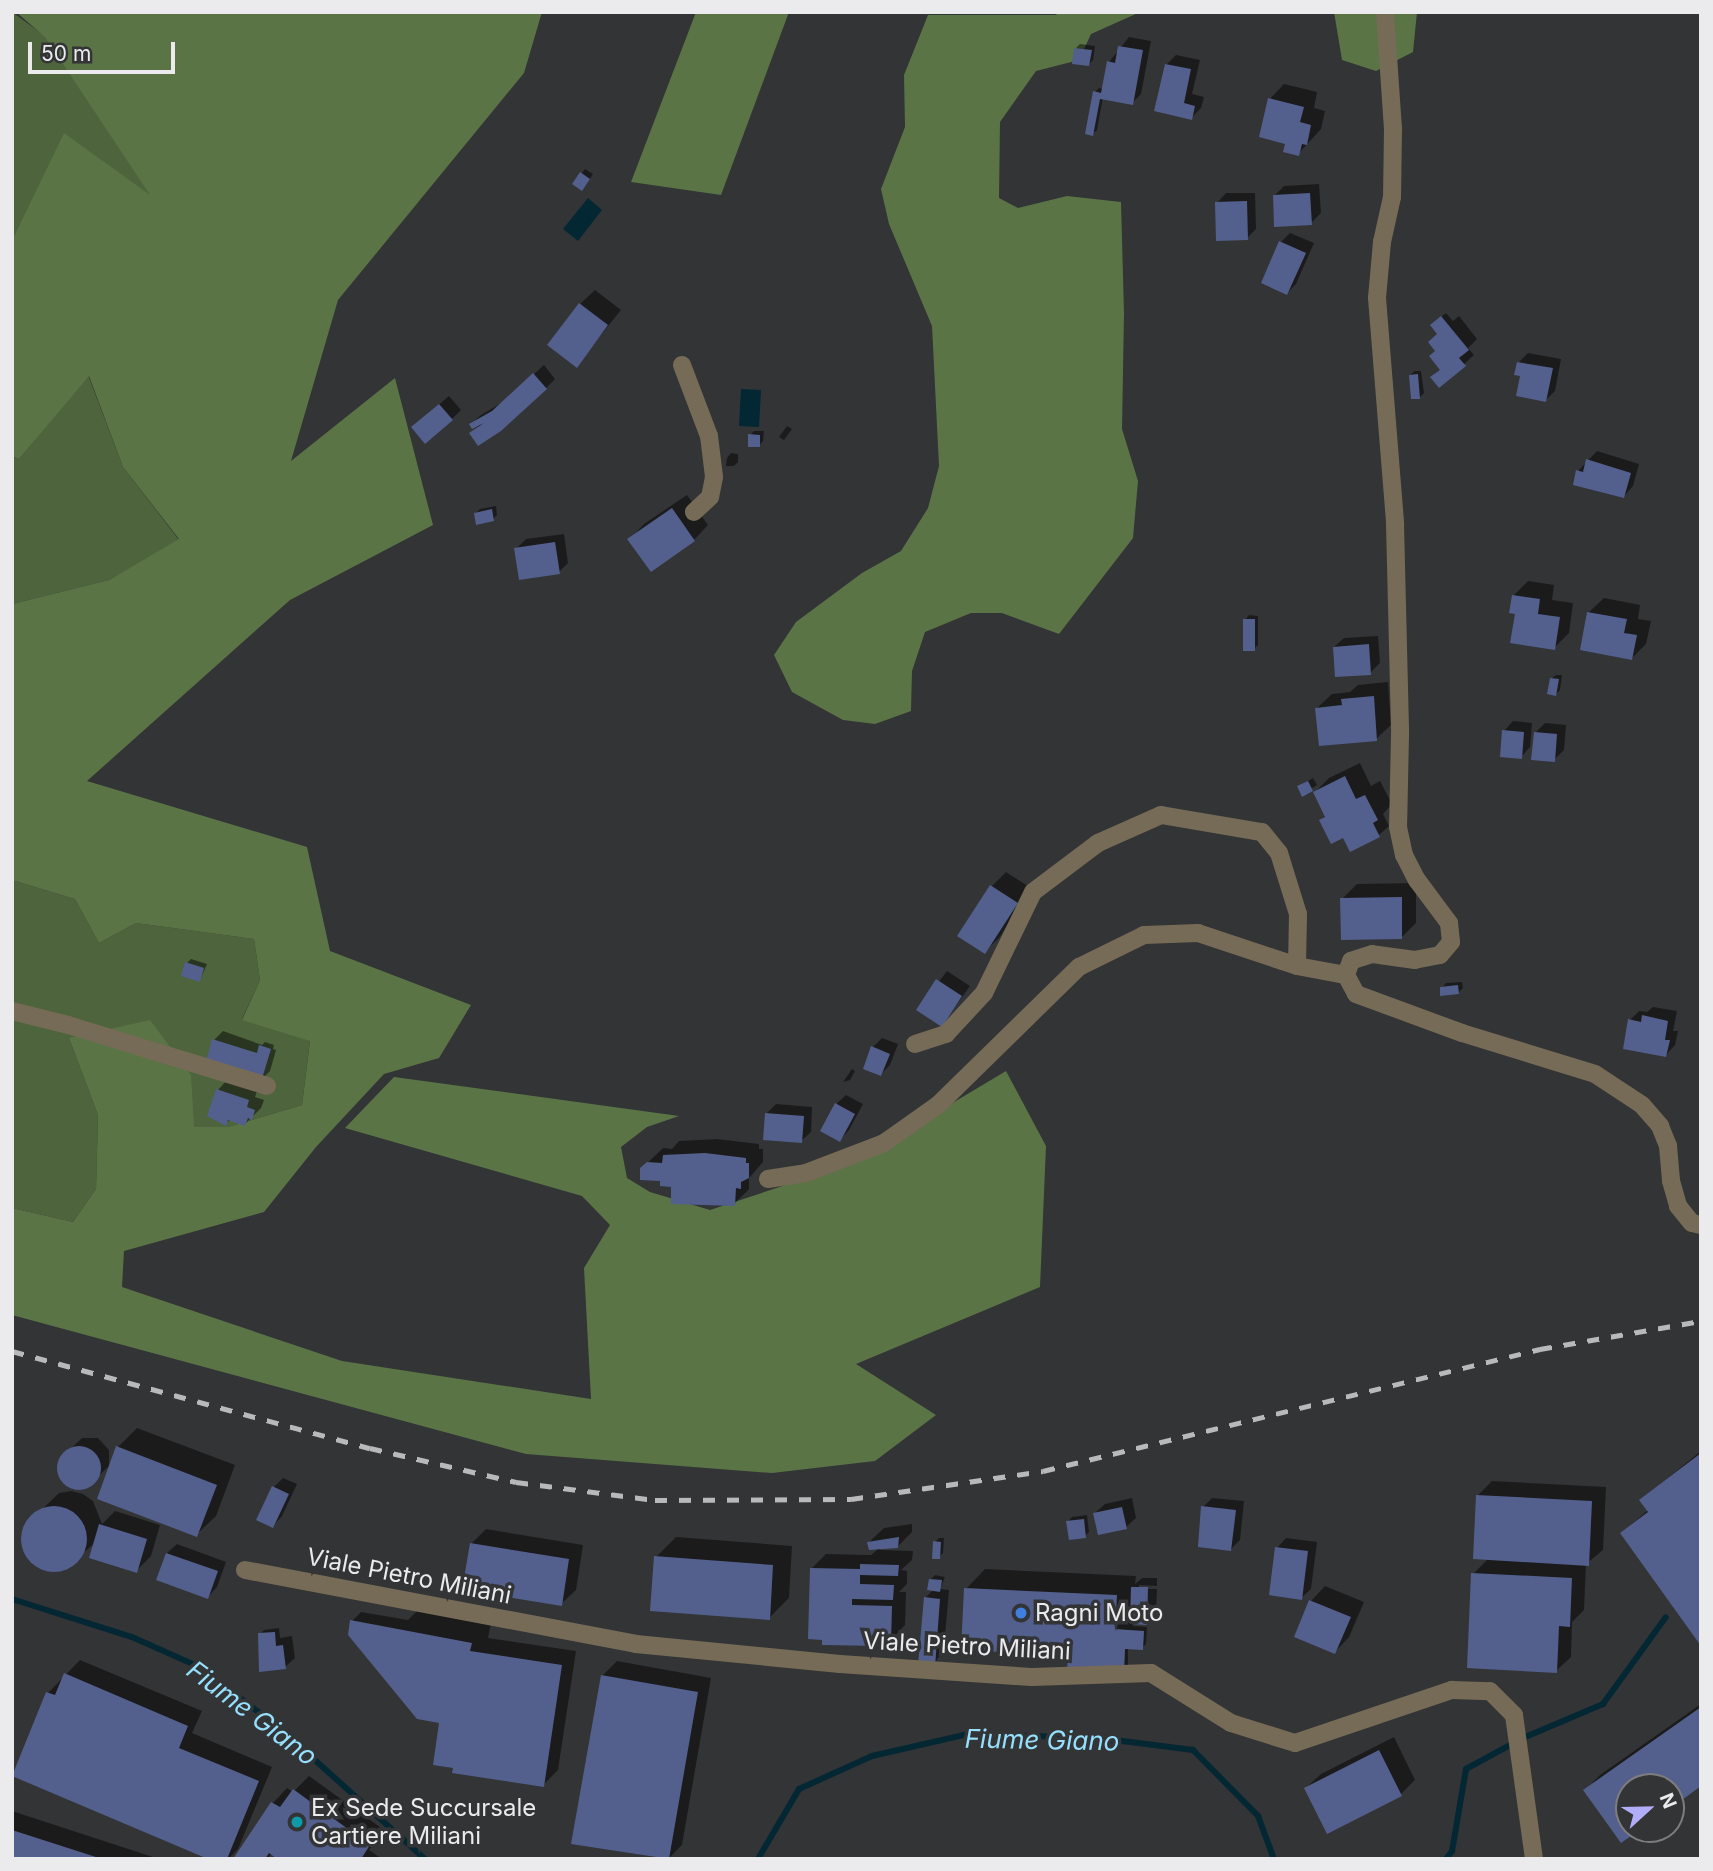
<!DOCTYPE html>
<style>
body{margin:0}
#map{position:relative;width:1713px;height:1871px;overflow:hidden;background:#333436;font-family:Inter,sans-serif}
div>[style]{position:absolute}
.green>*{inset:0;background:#4d643d}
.forest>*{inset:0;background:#5a7446}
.water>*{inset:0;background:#042734}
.shadow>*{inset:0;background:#0007}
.stream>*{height:6px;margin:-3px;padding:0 3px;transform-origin:3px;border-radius:3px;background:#042734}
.building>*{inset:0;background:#53608e}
.round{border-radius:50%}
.street>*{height:18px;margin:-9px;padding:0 9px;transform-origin:9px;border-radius:9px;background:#766b56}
.rail>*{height:5px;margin-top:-2.5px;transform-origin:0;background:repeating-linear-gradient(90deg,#b9b9bb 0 12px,transparent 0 24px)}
.dots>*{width:19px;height:19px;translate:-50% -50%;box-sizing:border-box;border:4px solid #333436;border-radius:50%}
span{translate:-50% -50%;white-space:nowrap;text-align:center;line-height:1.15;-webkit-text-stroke:7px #333436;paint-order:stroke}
.street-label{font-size:24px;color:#ebebed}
.poi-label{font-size:24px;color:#ebebed}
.left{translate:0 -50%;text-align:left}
.water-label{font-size:26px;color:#96e0fe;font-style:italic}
.frame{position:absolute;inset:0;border:14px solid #ebebed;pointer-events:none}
.north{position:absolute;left:1615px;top:1773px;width:70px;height:70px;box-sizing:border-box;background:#333436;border:2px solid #7d7d7f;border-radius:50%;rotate:68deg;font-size:19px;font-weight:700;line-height:28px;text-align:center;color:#ebebed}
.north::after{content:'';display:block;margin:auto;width:24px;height:32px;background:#b2adf9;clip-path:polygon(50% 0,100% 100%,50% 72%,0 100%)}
.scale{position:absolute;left:28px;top:42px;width:147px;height:32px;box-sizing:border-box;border:4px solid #ebebed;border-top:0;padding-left:9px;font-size:21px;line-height:24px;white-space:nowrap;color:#ebebed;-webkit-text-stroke:5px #333436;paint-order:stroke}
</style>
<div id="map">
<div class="green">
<div style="clip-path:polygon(12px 12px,45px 36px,152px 197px,64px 134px,12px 240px)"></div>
<div style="clip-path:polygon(88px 375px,123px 467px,179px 540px,109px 580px,12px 604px,12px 456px,19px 459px)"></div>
<div style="clip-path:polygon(12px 880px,75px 899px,99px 943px,136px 923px,254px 939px,260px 980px,242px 1019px,310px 1040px,302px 1105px,228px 1127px,193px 1127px,190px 1075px,69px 1038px,98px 1115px,96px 1189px,73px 1222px,12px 1208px)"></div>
</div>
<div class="forest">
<div style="clip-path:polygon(16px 12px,542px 12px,524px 73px,338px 300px,291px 461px,395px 378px,433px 525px,290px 600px,87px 781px,307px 847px,330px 951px,471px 1005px,439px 1058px,384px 1074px,316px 1147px,264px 1212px,124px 1251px,122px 1287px,342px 1361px,591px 1399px,584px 1268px,610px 1225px,582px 1196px,345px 1128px,394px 1077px,679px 1116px,647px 1127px,621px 1147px,627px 1178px,650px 1192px,710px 1210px,852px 1163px,1006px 1071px,1046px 1146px,1040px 1287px,856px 1364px,936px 1415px,875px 1461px,772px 1473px,526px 1454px,12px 1315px,12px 1208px,73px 1222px,96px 1189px,98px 1115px,69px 1038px,150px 1020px,191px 1075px,194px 1127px,228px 1127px,302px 1105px,310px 1041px,242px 1020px,260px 980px,254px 939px,136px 923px,99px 943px,75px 899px,12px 880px,12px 604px,109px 580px,179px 539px,123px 467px,89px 376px,19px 459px,12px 456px,12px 240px,64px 133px,150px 195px,45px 37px)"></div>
<div style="clip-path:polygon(696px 12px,789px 12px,721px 195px,631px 182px)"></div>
<div style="clip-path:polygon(1058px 12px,1138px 13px,1091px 34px,1079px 60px,1036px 71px,1000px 122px,999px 198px,1018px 208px,1067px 196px,1121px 202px,1124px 313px,1122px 429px,1138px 481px,1133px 538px,1059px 634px,1002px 613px,971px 613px,925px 632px,912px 671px,911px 711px,875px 724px,843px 720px,792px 692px,774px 655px,796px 622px,862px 573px,901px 551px,928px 508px,939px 466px,932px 326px,889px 224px,881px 189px,905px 127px,904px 75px,928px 15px,1056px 15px)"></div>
<div style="clip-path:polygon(1334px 12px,1417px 12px,1413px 52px,1376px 71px,1342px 60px)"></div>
</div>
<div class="water">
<div style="clip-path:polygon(588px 198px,602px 210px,578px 241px,563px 229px)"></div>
<div style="clip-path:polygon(741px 389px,761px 390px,759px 427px,739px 426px)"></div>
</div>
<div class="shadow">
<div style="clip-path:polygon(1129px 37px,1151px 41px,1141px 94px,1132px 103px,1103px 97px,1097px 130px,1092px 134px,1095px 92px,1099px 88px,1104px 89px,1109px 62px)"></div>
<div style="clip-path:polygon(1080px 44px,1095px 46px,1093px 60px,1089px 64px,1076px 48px)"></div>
<div style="clip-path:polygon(1176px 55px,1200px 60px,1192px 94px,1204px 97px,1201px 108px,1191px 118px,1156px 110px,1166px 65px)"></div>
<div style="clip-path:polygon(1284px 84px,1317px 92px,1314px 108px,1325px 111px,1321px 129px,1298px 154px,1287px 142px,1270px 99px)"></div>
<div style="clip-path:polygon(585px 169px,593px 174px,586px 185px,574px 184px)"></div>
<div style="clip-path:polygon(1319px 184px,1321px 213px,1311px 223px,1274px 196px,1284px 186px)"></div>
<div style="clip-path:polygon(1226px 193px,1255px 193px,1256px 229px,1247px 238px,1217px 203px)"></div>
<div style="clip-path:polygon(1290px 233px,1314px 243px,1296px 284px,1287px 293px,1281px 242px)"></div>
<div style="clip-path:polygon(595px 290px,621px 310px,577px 365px,580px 304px)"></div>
<div style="clip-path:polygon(1446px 313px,1453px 321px,1459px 316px,1477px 339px,1468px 348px,1474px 355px,1464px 364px,1441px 369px,1436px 321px)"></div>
<div style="clip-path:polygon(1528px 353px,1561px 359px,1555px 391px,1546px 400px,1522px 374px,1519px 362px)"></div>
<div style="clip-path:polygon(544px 365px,555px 379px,546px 388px,500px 429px,472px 433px,479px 426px,473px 427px,471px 424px,481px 415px,503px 402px)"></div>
<div style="clip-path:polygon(1415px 371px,1421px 371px,1424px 393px,1420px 397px,1410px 375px)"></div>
<div style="clip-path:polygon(449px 396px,461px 410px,452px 419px,423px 418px)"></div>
<div style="clip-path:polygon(787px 426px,792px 429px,784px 440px,779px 437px)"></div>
<div style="clip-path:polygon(754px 431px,764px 431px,763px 441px,759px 446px,750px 435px)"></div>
<div style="clip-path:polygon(1597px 451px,1639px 464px,1633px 486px,1624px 496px,1578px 471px)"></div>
<div style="clip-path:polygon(731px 453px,738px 454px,738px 462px,734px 466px,726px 466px,727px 458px)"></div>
<div style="clip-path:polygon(687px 495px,708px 525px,694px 540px,630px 539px,644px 524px)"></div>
<div style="clip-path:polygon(496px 506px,497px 515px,493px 519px,475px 514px,480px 509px)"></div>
<div style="clip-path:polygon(564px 534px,568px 563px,559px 572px,516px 549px,526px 539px)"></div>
<div style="clip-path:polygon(1528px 581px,1554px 585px,1552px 600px,1573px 603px,1569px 633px,1554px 648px,1517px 612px,1513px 596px)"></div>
<div style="clip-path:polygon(1604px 598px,1640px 605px,1638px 619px,1651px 621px,1646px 644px,1632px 658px,1589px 612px)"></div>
<div style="clip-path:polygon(1249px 615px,1258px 616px,1258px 645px,1254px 649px,1245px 620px)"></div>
<div style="clip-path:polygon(1378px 636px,1380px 663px,1370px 673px,1334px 647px,1344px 638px)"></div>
<div style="clip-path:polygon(1556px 675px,1562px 675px,1560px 690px,1556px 694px,1551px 679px)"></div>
<div style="clip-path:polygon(1388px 682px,1391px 725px,1376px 739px,1317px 708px,1332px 694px,1350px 692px,1358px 685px)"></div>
<div style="clip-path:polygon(1513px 721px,1532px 723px,1530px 747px,1521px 757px,1504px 731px)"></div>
<div style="clip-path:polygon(1545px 723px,1566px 725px,1564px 750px,1554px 760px,1535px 733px)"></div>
<div style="clip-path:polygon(1360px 763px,1371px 786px,1380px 781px,1392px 804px,1383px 814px,1389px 826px,1379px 835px,1351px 849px,1344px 836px,1321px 820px,1326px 815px,1315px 792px,1329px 778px)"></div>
<div style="clip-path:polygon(1313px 778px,1317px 785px,1303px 794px,1299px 787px)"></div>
<div style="clip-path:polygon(1006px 872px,1031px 888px,999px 938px,984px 952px,992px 886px)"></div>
<div style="clip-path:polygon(1416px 883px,1416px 923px,1402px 937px,1342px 899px,1357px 884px)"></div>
<div style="clip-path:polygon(191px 959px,207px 964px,200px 980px,187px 963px)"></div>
<div style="clip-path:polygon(947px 971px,970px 986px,942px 1025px,918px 1009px)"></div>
<div style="clip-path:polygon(1462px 982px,1463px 988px,1458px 993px,1442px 988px,1446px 983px)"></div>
<div style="clip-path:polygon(1653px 1007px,1677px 1011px,1673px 1031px,1678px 1031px,1675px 1045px,1666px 1055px,1630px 1020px,1639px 1011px,1647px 1012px)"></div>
<div style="clip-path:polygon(223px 1031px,262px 1045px,265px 1042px,274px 1045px,273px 1049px,276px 1050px,270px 1071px,261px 1080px,214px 1040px)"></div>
<div style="clip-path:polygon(882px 1038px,898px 1044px,890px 1065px,881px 1074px,873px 1047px)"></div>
<div style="clip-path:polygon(852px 1069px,855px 1071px,850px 1080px,843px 1082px)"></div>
<div style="clip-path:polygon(227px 1080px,257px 1091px,255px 1097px,264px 1100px,261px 1108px,245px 1124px,231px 1119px,226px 1123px,218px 1090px)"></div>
<div style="clip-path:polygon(846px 1095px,863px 1104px,849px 1130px,840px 1140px,836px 1104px)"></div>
<div style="clip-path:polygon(776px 1104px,812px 1107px,811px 1132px,801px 1141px,767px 1113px)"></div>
<div style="clip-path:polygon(717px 1139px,759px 1144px,759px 1149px,763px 1149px,763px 1162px,749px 1178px,749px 1189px,734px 1204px,673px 1185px,641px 1169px,663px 1148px,672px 1149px,679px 1141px)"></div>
<div style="clip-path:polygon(1700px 1427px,1701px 1427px,1701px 1643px,1622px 1533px,1648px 1510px,1641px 1500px,1701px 1451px)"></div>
<div style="clip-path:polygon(137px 1428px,235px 1465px,216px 1516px,196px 1535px,118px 1447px)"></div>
<div style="clip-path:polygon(82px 1438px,98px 1438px,109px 1450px,109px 1466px,87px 1487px,71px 1487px,60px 1475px,60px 1459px)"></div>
<div style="clip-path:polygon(283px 1478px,297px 1484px,282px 1516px,273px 1526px,259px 1519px,274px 1487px)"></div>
<div style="clip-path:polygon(1492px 1481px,1606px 1487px,1603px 1550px,1586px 1564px,1584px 1610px,1572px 1622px,1571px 1657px,1556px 1671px,1473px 1574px,1488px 1559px,1478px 1495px)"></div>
<div style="clip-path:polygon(71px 1491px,83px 1494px,93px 1501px,102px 1524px,115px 1511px,160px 1525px,151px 1556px,136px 1571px,96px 1542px,66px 1568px,41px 1568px,31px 1561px,24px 1550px,25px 1526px,59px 1493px)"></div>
<div style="clip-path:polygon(1132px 1498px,1136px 1518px,1126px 1527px,1095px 1513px,1105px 1504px)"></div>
<div style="clip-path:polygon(1212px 1498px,1244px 1501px,1240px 1540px,1231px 1549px,1203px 1507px)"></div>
<div style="clip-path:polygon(1087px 1515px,1089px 1532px,1085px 1536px,1068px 1522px,1072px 1517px)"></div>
<div style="clip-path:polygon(912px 1524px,912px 1532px,897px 1547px,880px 1548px,880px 1550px,913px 1551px,912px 1560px,901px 1570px,907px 1571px,907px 1584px,899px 1592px,906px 1592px,905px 1625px,891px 1640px,880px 1645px,811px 1569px,826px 1554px,871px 1555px,879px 1548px,869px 1542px,884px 1528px)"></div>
<div style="clip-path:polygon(486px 1529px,583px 1545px,576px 1590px,561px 1604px,471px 1544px)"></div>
<div style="clip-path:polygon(676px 1537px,792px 1546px,789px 1598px,769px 1618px,656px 1557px)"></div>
<div style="clip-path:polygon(939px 1538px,944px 1538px,943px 1553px,939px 1557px,935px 1542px)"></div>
<div style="clip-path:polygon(1286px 1538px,1317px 1542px,1311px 1589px,1301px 1598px,1277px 1548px)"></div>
<div style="clip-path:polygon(177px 1544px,226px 1562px,217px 1587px,208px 1597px,167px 1553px)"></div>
<div style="clip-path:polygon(985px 1569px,1136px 1576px,1135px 1584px,1142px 1578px,1157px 1578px,1157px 1586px,1139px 1585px,1139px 1589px,1157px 1589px,1156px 1613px,1147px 1623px,1133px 1622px,1133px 1626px,1147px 1627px,1146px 1644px,1142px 1648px,1128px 1647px,1128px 1667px,1069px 1656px,966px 1589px)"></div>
<div style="clip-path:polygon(935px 1575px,945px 1577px,940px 1589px,949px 1590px,944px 1648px,934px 1665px,925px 1598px,934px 1589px,930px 1580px)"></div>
<div style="clip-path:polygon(1325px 1586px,1364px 1602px,1349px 1637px,1335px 1652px,1296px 1636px,1311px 1601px)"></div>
<div style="clip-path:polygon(418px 1610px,491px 1623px,488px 1638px,576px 1651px,558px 1770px,543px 1785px,454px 1766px,440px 1724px,352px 1621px,361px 1612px,408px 1620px)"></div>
<div style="clip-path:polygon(279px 1628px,280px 1638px,292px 1636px,295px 1658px,285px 1667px,261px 1670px,260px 1634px,264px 1630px)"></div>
<div style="clip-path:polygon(80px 1660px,202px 1711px,192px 1733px,272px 1767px,238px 1849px,228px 1859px,213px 1859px,14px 1775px,48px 1693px)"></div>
<div style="clip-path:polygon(617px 1661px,711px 1678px,682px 1845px,668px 1859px,573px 1843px,602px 1676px)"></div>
<div style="clip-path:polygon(1701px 1704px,1701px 1783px,1671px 1805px,1671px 1787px,1629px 1787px,1629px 1829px,1637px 1829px,1621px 1841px,1585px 1790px,1600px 1775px)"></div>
<div style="clip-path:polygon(1394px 1737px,1415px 1780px,1401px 1794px,1306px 1788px,1321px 1774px)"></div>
<div style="clip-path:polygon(309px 1776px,384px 1830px,369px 1850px,382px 1859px,280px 1859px,272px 1853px,267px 1859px,235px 1859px,273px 1803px,287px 1788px,293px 1792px)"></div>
<div style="clip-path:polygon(12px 1811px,159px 1859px,12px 1859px)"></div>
</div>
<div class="stream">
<div style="left:12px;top:1599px;width:126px;rotate:17.6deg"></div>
<div style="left:132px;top:1637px;width:71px;rotate:24deg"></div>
<div style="left:197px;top:1666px;width:99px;rotate:36.8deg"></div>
<div style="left:276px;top:1725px;width:200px;rotate:42deg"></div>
<div style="left:758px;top:1859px;width:81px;rotate:-59.6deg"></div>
<div style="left:799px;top:1789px;width:80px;rotate:-24.3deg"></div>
<div style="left:872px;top:1756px;width:98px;rotate:-12.9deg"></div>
<div style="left:968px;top:1734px;width:131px;rotate:1.7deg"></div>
<div style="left:1099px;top:1738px;width:95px;rotate:7.3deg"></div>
<div style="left:1193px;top:1750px;width:93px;rotate:45.4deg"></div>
<div style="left:1258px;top:1816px;width:46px;rotate:69.6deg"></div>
<div style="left:1446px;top:1859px;width:10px;rotate:-53deg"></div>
<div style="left:1452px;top:1851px;width:83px;rotate:-80.3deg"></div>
<div style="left:1466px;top:1769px;width:65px;rotate:-28.5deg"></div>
<div style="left:1523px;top:1738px;width:87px;rotate:-23deg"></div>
<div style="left:1603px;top:1704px;width:107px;rotate:-54.1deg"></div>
</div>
<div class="building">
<div style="clip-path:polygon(1118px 46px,1143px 50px,1133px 105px,1100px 99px,1093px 136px,1085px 134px,1093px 91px,1101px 93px,1107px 61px,1115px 63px)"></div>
<div style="clip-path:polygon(1074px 48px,1092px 50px,1089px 66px,1072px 64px)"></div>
<div style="clip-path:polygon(1165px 64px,1191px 69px,1184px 103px,1195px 106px,1192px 120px,1154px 111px)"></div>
<div style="clip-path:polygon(1268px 98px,1304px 107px,1300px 122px,1311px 125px,1307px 145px,1302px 144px,1299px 156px,1283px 152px,1285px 144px,1259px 137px)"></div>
<div style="clip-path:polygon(580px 172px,590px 179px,582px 191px,572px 184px)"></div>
<div style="clip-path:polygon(1310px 193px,1312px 225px,1274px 227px,1273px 195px)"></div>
<div style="clip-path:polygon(1247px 201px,1248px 240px,1216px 241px,1215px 202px)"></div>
<div style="clip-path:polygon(1279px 241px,1306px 253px,1287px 295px,1261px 283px)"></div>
<div style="clip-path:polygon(579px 303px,608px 325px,577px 368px,547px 345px)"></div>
<div style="clip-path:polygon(1441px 316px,1469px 350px,1459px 358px,1466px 366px,1439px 388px,1430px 377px,1440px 370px,1429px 356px,1435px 351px,1428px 342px,1437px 334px,1430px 325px)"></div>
<div style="clip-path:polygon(1517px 362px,1553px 368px,1546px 402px,1516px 396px,1520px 376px,1514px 375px)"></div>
<div style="clip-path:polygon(533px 373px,547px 389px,501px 431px,478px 446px,469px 433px,484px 423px,472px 429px,469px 424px,492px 411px)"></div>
<div style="clip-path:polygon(1418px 374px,1420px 399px,1411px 399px,1409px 375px)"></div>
<div style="clip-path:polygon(439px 404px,453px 420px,425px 444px,411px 427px)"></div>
<div style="clip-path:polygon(748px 434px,760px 435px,760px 447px,748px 447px)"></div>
<div style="clip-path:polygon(1586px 459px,1631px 473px,1624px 498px,1573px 485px,1576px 470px,1583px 472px)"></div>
<div style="clip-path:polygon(672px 508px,695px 541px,651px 572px,627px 539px)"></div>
<div style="clip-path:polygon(492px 509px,494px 521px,476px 525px,474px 513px)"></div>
<div style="clip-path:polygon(555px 542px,560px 574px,519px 580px,514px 548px)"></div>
<div style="clip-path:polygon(1512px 595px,1540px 599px,1538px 614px,1560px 617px,1555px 650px,1510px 643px,1515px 614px,1509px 613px)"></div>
<div style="clip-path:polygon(1587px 612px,1627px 619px,1624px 633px,1637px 635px,1632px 660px,1580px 650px)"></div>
<div style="clip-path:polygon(1243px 619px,1255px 619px,1255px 651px,1243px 651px)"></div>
<div style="clip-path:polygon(1369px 644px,1371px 675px,1335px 677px,1333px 647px)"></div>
<div style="clip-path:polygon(1550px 678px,1559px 679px,1556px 696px,1547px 694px)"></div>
<div style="clip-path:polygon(1374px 696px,1377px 741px,1319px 746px,1315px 708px,1342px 705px,1341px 699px)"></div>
<div style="clip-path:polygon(1502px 730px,1524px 732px,1522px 759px,1500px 757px)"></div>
<div style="clip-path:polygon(1534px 732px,1557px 734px,1555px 762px,1531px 760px)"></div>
<div style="clip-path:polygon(1345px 776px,1356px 799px,1365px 795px,1378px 820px,1373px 823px,1380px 837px,1350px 852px,1343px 838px,1331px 844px,1319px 820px,1325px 817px,1313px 792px)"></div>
<div style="clip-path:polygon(1308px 781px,1313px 791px,1302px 797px,1297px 786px)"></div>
<div style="clip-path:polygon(990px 885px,1018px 903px,985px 954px,957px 936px)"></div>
<div style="clip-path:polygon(1402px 897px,1402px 939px,1341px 940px,1340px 898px)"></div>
<div style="clip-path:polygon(185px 962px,204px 968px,200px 982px,181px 976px)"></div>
<div style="clip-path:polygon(936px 979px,962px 996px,942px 1027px,916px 1010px)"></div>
<div style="clip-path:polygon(1458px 985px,1459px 994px,1440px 996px,1440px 987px)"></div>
<div style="clip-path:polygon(1642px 1015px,1668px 1021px,1665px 1040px,1670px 1040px,1666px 1057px,1623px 1049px,1628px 1019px,1641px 1022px)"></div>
<div style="clip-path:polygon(212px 1039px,257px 1053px,259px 1045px,271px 1049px,261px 1082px,205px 1065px)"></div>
<div style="clip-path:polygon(871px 1046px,890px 1054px,881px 1076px,863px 1069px)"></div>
<div style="clip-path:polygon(216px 1089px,249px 1100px,247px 1107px,255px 1110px,252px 1120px,248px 1118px,245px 1126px,228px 1120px,226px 1126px,207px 1116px)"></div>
<div style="clip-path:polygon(835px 1103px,855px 1114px,840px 1142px,820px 1131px)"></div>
<div style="clip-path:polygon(765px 1113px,804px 1116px,802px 1143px,763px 1140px)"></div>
<div style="clip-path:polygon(705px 1153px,746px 1158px,746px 1163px,749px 1163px,749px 1178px,741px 1182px,741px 1189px,736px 1188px,735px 1206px,671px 1204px,671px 1187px,660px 1186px,660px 1181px,640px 1180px,640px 1168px,647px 1162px,662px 1163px,663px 1155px)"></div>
<div class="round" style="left:57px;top:1446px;width:44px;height:44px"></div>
<div style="clip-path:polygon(116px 1446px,217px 1485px,197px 1537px,97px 1499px)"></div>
<div style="clip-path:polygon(1701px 1453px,1701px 1646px,1620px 1533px,1648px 1512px,1639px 1500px)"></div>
<div style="clip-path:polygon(272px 1486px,289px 1494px,273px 1528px,256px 1520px)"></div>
<div style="clip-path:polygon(1476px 1495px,1592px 1501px,1589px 1566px,1473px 1559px)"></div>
<div class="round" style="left:21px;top:1506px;width:66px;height:66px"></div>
<div style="clip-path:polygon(1201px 1506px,1236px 1510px,1231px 1551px,1198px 1547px)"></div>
<div style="clip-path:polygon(1122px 1507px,1127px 1529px,1098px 1535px,1093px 1513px)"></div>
<div style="clip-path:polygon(1084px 1519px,1086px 1538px,1069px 1540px,1066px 1521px)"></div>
<div style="clip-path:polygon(99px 1524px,147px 1539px,137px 1573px,89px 1558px)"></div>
<div style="clip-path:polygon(899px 1537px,898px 1548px,869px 1550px,867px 1542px)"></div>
<div style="clip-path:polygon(933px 1541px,941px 1542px,940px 1559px,932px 1559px)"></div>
<div style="clip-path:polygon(470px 1543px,569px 1559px,562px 1606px,462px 1590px)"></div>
<div style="clip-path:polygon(1275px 1547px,1308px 1551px,1302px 1600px,1269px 1595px)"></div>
<div style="clip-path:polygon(166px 1553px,218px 1571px,208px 1599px,156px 1580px)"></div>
<div style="clip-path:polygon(654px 1556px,773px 1565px,770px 1620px,650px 1611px)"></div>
<div style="clip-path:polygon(860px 1564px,899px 1565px,898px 1576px,860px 1575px,860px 1584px,894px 1585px,893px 1600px,852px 1599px,852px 1605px,892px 1606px,891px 1642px,881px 1641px,881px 1646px,822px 1645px,822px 1640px,808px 1639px,810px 1568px,860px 1569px)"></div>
<div style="clip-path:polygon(1471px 1573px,1572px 1578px,1570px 1627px,1559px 1626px,1557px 1673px,1467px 1668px)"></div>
<div style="clip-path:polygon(929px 1579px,942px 1580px,940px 1592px,927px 1590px)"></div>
<div style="clip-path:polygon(1131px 1587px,1148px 1587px,1147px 1625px,1130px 1624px)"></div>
<div style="clip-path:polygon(964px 1588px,1117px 1595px,1115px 1629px,1144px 1631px,1143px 1650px,1125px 1649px,1124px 1673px,1067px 1670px,1068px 1655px,961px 1650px)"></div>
<div style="clip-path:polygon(924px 1597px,940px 1599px,935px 1667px,918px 1665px)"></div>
<div style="clip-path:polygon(1309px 1600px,1351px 1617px,1335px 1654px,1294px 1637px)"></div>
<div style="clip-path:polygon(350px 1620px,472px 1643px,470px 1651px,562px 1665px,544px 1787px,452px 1773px,453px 1768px,433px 1765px,439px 1723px,417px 1719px,348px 1635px)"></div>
<div style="clip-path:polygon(275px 1632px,276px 1646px,283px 1645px,286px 1669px,259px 1672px,258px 1633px)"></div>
<div style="clip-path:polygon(64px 1673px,188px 1726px,179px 1748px,259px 1781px,227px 1859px,208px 1859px,12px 1776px,46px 1692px,55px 1695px)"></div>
<div style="clip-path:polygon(601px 1675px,698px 1692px,669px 1859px,571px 1844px)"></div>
<div style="clip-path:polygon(1701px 1707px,1701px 1786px,1671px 1808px,1671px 1787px,1629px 1787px,1629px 1829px,1641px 1829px,1621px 1843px,1583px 1790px)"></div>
<div style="clip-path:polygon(1379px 1750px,1402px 1796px,1327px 1834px,1304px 1788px)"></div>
<div style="clip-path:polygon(293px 1789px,370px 1845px,361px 1859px,277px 1859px,269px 1853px,265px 1859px,233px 1859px,271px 1802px,280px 1807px)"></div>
<div style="clip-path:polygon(12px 1830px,99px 1858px,99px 1859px,12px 1859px)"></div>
</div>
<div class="street">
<div style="left:1385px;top:12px;width:116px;rotate:86.1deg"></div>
<div style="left:1393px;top:128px;width:69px;rotate:90.8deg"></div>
<div style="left:1392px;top:197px;width:46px;rotate:102.5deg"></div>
<div style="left:1382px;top:242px;width:56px;rotate:95.1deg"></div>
<div style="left:1377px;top:298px;width:227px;rotate:85.4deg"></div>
<div style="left:1395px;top:524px;width:211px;rotate:88.6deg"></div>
<div style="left:1400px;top:735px;width:92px;rotate:91.2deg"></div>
<div style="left:1398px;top:827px;width:29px;rotate:78deg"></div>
<div style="left:1404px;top:855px;width:28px;rotate:63deg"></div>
<div style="left:1417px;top:880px;width:54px;rotate:53.3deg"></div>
<div style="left:1449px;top:923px;width:19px;rotate:84deg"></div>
<div style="left:1451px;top:942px;width:17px;rotate:130deg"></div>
<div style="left:1440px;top:955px;width:25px;rotate:169deg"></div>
<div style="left:1415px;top:960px;width:43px;rotate:-172.1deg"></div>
<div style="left:1372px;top:954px;width:22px;rotate:162deg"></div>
<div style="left:1351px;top:961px;width:15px;rotate:110deg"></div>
<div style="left:1346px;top:975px;width:21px;rotate:62deg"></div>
<div style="left:1356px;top:994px;width:113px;rotate:20.2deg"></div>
<div style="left:1462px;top:1033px;width:139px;rotate:17.1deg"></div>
<div style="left:1595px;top:1074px;width:56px;rotate:33.4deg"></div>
<div style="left:1642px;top:1105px;width:28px;rotate:49deg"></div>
<div style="left:1660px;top:1126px;width:22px;rotate:68deg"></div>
<div style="left:1668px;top:1146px;width:35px;rotate:85deg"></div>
<div style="left:1671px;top:1181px;width:26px;rotate:74deg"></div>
<div style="left:1678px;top:1206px;width:22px;rotate:51deg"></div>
<div style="left:1692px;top:1223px;width:9px;rotate:13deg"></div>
<div style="left:682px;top:365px;width:76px;rotate:69.2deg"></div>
<div style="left:709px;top:436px;width:41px;rotate:83deg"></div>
<div style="left:714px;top:477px;width:20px;rotate:101deg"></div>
<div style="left:710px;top:497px;width:22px;rotate:137deg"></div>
<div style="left:12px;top:1011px;width:58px;rotate:14deg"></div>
<div style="left:68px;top:1025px;width:208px;rotate:17deg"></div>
<div style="left:915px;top:1044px;width:33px;rotate:-18deg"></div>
<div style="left:946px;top:1034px;width:56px;rotate:-47.2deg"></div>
<div style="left:984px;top:993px;width:112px;rotate:-64.1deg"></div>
<div style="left:1033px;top:892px;width:81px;rotate:-37deg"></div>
<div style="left:1098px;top:843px;width:69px;rotate:-24deg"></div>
<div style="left:1161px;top:815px;width:102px;rotate:9.6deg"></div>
<div style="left:1262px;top:832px;width:27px;rotate:51deg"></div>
<div style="left:1279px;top:853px;width:64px;rotate:72.7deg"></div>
<div style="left:1298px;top:914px;width:52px;rotate:91.1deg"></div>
<div style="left:768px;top:1179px;width:38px;rotate:-9deg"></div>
<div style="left:806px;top:1173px;width:84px;rotate:-21deg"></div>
<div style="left:884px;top:1143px;width:67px;rotate:-35.3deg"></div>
<div style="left:939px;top:1104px;width:196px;rotate:-44.4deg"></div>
<div style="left:1079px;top:967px;width:72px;rotate:-26.2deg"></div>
<div style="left:1144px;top:935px;width:54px;rotate:-2.1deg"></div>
<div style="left:1198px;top:933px;width:104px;rotate:18.4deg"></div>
<div style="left:1297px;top:966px;width:50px;rotate:10.4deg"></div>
<div style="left:245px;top:1570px;width:398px;rotate:10.7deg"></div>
<div style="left:636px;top:1644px;width:205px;rotate:5.6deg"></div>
<div style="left:840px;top:1664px;width:192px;rotate:3.9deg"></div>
<div style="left:1032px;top:1677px;width:119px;rotate:-1.9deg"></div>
<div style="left:1151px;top:1673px;width:94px;rotate:32deg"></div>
<div style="left:1231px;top:1723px;width:67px;rotate:17.4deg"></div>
<div style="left:1295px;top:1743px;width:166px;rotate:-18.7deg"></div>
<div style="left:1452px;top:1690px;width:38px;rotate:2deg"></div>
<div style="left:1490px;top:1691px;width:34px;rotate:45deg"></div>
<div style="left:1514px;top:1715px;width:145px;rotate:82.1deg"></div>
</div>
<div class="rail">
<div style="left:12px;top:1351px;width:371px;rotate:15.2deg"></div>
<div style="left:370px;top:1448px;width:150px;rotate:13.1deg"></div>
<div style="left:516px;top:1482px;width:140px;rotate:7.4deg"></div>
<div style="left:655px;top:1500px;width:196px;rotate:-0.3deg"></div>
<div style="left:851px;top:1499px;width:194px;rotate:-8.3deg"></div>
<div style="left:1043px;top:1471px;width:512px;rotate:-13.79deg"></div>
<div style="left:1540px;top:1349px;width:163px;rotate:-9.9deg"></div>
</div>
<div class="dots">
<div style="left:1021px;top:1613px;background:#3f7fe0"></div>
<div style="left:297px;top:1822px;background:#0f9aa8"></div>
</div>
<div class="street-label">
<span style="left:409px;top:1576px;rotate:11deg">Viale Pietro Miliani</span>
<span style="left:967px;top:1646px;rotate:3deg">Viale Pietro Miliani</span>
</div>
<div class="poi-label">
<span class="left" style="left:1035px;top:1613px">Ragni Moto</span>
<span class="left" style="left:311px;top:1822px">Ex Sede Succursale<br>Cartiere Miliani</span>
</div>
<div class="water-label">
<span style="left:252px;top:1713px;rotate:37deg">Fiume Giano</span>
<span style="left:1042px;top:1740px;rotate:1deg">Fiume Giano</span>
</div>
<div class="frame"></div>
<div class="north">N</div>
<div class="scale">50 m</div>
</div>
